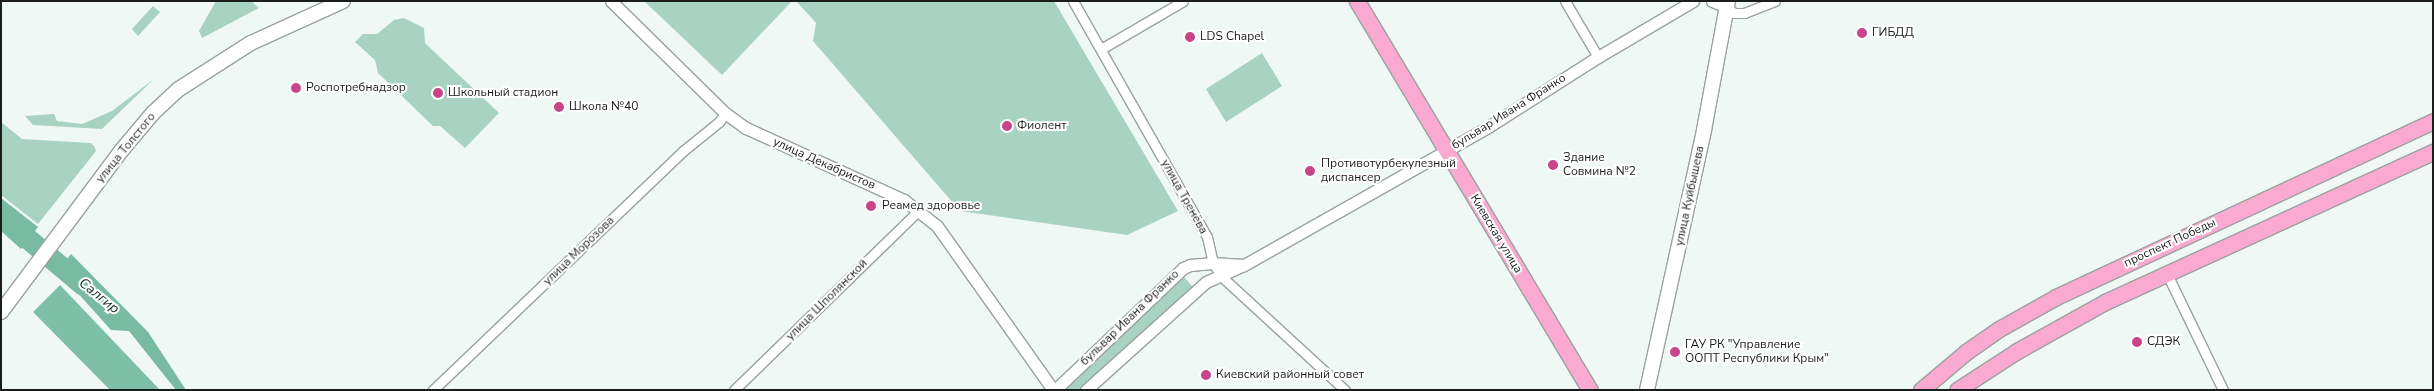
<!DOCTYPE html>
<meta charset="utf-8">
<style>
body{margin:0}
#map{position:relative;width:2434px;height:391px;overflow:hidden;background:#eff8f4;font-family:"Nunito Sans",sans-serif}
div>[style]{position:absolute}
.green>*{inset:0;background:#a8d3c2}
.forest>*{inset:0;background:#7dc0a7}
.water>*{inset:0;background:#78bba2}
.river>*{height:21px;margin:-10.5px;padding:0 10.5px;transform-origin:10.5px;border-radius:10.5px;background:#78bba2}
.roads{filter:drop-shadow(1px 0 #9aa29f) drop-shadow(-1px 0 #9aa29f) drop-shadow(0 1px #9aa29f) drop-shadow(0 -1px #9aa29f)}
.minor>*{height:9px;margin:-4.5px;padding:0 4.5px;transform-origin:4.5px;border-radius:4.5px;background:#fff}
.tertiary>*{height:11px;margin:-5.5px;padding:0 5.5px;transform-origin:5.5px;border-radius:5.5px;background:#fff}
.secondary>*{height:14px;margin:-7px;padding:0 7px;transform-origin:7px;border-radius:7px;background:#fff}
.primary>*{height:15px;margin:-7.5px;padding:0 7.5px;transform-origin:7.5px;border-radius:7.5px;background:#faa9d0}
.dots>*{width:14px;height:14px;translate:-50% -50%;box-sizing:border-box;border:2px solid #fff;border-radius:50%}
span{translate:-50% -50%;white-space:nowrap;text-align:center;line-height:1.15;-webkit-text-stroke:4px #fff;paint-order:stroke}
.poi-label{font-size:12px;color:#1b1d1c}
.left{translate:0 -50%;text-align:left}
.street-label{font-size:12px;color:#1b1d1c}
.water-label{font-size:14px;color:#113126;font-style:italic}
.frame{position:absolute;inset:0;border:2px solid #1b1d1c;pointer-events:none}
</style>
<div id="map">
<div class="green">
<div style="clip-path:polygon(216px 1px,251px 1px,259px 8px,202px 38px,199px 31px)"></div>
<div style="clip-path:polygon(644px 1px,792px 1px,722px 75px)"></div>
<div style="clip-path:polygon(796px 1px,1054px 1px,1178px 211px,1127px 235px,960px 211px,813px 41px,816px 23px)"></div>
<div style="clip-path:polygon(153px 6px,160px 12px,138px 36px,132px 29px)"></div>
<div style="clip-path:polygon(404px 18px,424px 28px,425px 43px,499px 113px,465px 148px,440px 126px,433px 126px,378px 73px,375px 60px,355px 42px,363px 34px,377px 34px,394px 20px)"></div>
<div style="clip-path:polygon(1262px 53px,1282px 86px,1226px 122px,1206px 89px)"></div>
<div style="clip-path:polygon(154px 79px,102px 129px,33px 125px,25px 116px,54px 114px,57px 121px,82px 124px,112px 111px)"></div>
<div style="clip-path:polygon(1px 122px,22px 139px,91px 143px,94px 146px,96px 151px,38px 224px,1px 195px)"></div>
<div style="clip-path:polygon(1182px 275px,1193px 287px,1078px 390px,1061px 390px)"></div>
</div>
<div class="forest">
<div style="clip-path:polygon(60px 285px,160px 390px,110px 390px,33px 312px)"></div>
</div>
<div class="water">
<div style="clip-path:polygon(1px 198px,38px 227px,21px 249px,1px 231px)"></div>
<div style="clip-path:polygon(71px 254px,148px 332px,186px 390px,176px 390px,129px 331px,111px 330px,58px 271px)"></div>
</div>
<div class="river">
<div style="left:1px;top:216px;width:107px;rotate:40.1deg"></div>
</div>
<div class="roads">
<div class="minor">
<div style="left:1073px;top:1px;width:271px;rotate:60.4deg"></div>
<div style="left:1207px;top:237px;width:27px;rotate:77deg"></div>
<div style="left:1213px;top:263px;width:15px;rotate:58deg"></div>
<div style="left:1221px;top:276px;width:168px;rotate:42.6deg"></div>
<div style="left:1565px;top:1px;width:65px;rotate:59.5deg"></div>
<div style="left:1727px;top:7px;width:9px;rotate:41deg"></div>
<div style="left:1734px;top:13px;width:10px"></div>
<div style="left:1744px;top:13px;width:33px;rotate:-21deg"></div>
<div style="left:1101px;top:49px;width:95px;rotate:-30.3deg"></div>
<div style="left:2167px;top:274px;width:129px;rotate:64.2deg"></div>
<div style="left:433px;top:390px;width:346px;rotate:-43.7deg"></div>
<div style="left:683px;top:151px;width:46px;rotate:-38.9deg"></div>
<div style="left:719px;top:122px;width:11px;rotate:-56deg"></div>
<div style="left:734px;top:390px;width:258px;rotate:-44.2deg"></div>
</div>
<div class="tertiary">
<div style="left:611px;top:1px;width:160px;rotate:44.5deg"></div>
<div style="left:725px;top:113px;width:26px;rotate:36deg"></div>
<div style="left:746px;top:128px;width:174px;rotate:24.5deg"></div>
<div style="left:904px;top:200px;width:42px;rotate:38.2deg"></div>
<div style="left:937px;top:226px;width:201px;rotate:54.7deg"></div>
<div style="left:1712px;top:1px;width:16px;rotate:22deg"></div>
<div style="left:1055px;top:390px;width:177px;rotate:-43.6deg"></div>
<div style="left:1183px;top:268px;width:8px;rotate:-23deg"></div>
<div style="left:1190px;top:265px;width:23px;rotate:-5deg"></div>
<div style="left:1213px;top:263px;width:30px;rotate:4deg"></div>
<div style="left:1086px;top:390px;width:161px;rotate:-42deg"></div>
<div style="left:1206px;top:282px;width:42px;rotate:-24.1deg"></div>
<div style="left:1244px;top:265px;width:280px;rotate:-29.5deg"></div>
<div style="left:1488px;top:127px;width:130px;rotate:-32.5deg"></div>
<div style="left:1598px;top:57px;width:110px;rotate:-30.5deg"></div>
</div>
<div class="secondary">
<div style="left:1px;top:312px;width:201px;rotate:-53.3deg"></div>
<div style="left:121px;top:151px;width:50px;rotate:-49.9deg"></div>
<div style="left:153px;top:113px;width:35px;rotate:-43deg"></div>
<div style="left:179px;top:89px;width:85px;rotate:-32.6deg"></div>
<div style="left:251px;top:43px;width:101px;rotate:-24.5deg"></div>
<div style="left:1647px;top:390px;width:266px;rotate:-77.6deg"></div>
<div style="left:1704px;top:130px;width:131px;rotate:-79.5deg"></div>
</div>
<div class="primary">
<div style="left:1357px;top:1px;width:453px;rotate:59.1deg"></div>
<div style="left:1921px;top:390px;width:59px;rotate:-40.2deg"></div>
<div style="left:1966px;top:352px;width:40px;rotate:-34.9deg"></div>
<div style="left:1999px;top:329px;width:65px;rotate:-29.3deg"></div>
<div style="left:2056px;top:297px;width:416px;rotate:-25deg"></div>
<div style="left:1957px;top:390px;width:72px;rotate:-33deg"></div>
<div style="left:2017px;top:351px;width:101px;rotate:-29.1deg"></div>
<div style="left:2105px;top:302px;width:361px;rotate:-24.6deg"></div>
</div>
</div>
<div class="dots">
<div style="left:1862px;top:33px;background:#c94589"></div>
<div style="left:1190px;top:37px;background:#c94589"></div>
<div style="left:296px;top:88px;background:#c94589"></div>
<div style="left:438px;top:93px;background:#c94589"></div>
<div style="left:559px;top:107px;background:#c94589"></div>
<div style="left:1007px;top:126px;background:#c94589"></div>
<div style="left:1553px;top:165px;background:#c94589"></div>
<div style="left:1310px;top:171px;background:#c94589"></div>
<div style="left:871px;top:206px;background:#c94589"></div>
<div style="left:2137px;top:342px;background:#c94589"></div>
<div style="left:1675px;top:352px;background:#c94589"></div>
<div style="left:1206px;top:375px;background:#c94589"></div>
</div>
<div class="poi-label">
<span class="left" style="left:1872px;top:33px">ГИБДД</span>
<span class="left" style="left:1200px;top:37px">LDS Chapel</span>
<span class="left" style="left:306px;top:88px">Роспотребнадзор</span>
<span class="left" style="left:448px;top:93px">Школьный стадион</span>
<span class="left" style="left:569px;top:107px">Школа №40</span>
<span class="left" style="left:1017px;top:126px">Фиолент</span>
<span class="left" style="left:1563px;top:165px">Здание<br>Совмина №2</span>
<span class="left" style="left:1321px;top:171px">Противотурбекулезный<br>диспансер</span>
<span class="left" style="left:882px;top:206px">Реамед здоровье</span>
<span class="left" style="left:2147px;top:342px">СДЭК</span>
<span class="left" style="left:1685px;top:352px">ГАУ РК "Управление<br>ООПТ Республики Крым"</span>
<span class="left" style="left:1216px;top:375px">Киевский районный совет</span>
</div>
<div class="street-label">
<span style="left:1509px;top:112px;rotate:-32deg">бульвар Ивана Франко</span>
<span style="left:126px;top:148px;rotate:-51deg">улица Толстого</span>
<span style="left:824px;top:164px;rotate:24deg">улица Декабристов</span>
<span style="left:1690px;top:196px;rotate:-78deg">улица Куйбышева</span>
<span style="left:1184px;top:197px;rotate:61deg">улица Тренёва</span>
<span style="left:1496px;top:234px;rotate:59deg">Киевская улица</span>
<span style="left:2170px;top:243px;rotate:-25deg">проспект Победы</span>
<span style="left:579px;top:251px;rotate:-44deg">улица Морозова</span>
<span style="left:827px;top:300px;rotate:-45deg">улица Шполянской</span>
<span style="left:1130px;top:318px;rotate:-44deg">бульвар Ивана Франко</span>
</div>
<div class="water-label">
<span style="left:99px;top:296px;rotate:39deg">Салгир</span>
</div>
<div class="frame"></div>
</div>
